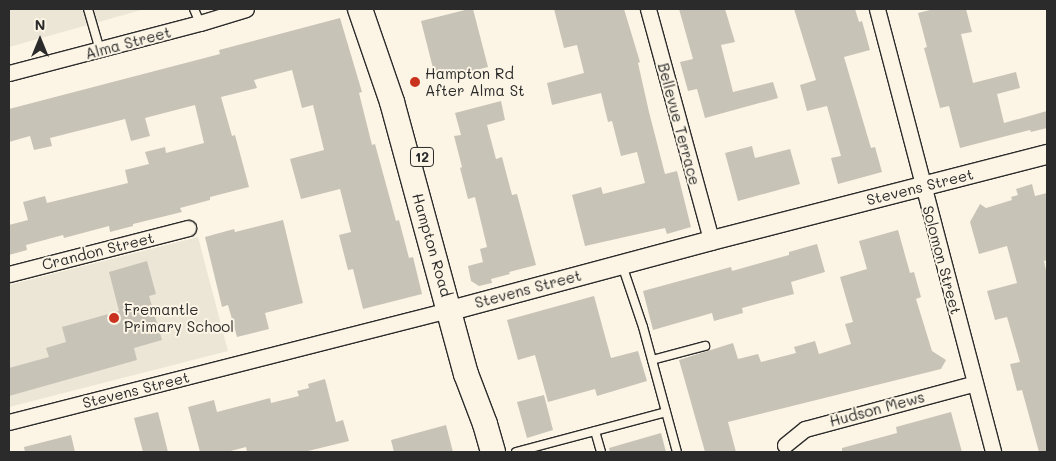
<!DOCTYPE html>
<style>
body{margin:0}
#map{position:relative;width:1056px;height:461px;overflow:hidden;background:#fcf5e5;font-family:Mali,sans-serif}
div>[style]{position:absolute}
.built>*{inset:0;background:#ece6d7}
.building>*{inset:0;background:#c8c3b7}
.roads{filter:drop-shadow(1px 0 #2b2b2b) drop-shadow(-1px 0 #2b2b2b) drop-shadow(0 1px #2b2b2b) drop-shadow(0 -1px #2b2b2b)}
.service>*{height:8px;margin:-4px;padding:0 4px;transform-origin:4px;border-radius:4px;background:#fcf5e5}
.minor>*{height:15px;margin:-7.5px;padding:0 7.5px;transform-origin:7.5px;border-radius:7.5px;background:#fcf5e5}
.tertiary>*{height:19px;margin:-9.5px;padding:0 9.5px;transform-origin:9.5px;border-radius:9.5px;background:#fcf5e5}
.primary>*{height:24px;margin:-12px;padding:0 12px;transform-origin:12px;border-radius:12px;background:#fcf5e5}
.dots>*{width:14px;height:14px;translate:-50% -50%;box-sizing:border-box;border:2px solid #fcf5e5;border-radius:50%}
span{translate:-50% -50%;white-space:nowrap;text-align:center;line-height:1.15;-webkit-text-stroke:4px #fcf5e5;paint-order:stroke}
.shield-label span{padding:1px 4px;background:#fcf5e5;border:1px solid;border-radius:4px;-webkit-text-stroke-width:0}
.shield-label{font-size:14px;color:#2b2b2b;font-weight:700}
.street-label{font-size:15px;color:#2b2b2b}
.poi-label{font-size:15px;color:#2b2b2b}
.left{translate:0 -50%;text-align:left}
.frame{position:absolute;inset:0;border:10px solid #2b2b2b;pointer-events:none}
.north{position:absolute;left:15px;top:15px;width:50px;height:50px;-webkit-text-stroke:4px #fcf5e5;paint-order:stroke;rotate:0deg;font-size:14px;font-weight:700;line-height:20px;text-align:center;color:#2b2b2b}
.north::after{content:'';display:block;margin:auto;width:18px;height:22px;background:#2b2b2b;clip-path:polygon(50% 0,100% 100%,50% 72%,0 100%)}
</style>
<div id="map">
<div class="built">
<div style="clip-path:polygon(9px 9px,145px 9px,9px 47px)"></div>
<div style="clip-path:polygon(198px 237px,228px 351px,9px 407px,9px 285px)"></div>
</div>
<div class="building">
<div style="clip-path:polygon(469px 9px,473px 9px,488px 67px,436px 80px,421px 21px)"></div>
<div style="clip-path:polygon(554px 9px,624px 9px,640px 62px,638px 63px,649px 112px,665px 174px,677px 171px,691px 227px,667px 234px,665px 228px,585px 246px,572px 195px,601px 187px,603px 194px,645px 183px,637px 152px,621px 156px,612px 121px,608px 122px,601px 93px,552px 105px,547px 83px,584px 73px,577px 45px,564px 48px)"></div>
<div style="clip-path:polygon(679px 9px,725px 9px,735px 42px,721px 45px,733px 92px,773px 82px,778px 98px,705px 118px,697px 89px,688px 91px,680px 62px,693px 59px)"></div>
<div style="clip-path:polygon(794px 9px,855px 9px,859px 22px,862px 21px,870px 50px,844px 57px,871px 148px,875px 147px,882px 172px,838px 184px,831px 158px,841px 156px,827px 106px,807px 111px,800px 85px,816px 80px)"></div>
<div style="clip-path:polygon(934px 9px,966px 9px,972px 32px,961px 34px,973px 83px,1016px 72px,1020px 88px,997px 94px,1004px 123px,1047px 111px,1047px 128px,1031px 132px,1030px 130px,960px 148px,949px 106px,940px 108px,924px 48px,927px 47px,918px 13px)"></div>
<div style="clip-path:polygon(340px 18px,362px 92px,359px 93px,372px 145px,375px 144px,396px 221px,399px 220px,409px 258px,413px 257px,422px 294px,363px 309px,353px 269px,348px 270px,339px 235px,351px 232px,340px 189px,301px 199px,290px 159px,324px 150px,313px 105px,302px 108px,292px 70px,254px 80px,257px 88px,221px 97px,232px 136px,235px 135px,249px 187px,210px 197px,210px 200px,180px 208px,182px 212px,133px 224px,133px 226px,110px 232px,109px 226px,64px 238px,63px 235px,26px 245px,27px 250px,9px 255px,9px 225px,28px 220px,23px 202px,45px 196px,47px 203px,128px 183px,125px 170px,149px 164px,145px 152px,165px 147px,166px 153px,204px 143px,195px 105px,145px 118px,150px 136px,131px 141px,125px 119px,50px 138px,52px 146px,34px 150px,30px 136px,9px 142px,9px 109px,220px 54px,219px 50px)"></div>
<div style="clip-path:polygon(501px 101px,505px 120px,487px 125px,496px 159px,502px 157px,512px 195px,517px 194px,536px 265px,509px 272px,510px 274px,491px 279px,492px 283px,479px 286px,471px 281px,468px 266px,483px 262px,480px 249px,487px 247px,475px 197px,468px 199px,460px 168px,462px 167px,454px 136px,461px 135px,455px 113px)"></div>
<div style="clip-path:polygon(752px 146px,755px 158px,790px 149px,800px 184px,738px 201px,725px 153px)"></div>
<div style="clip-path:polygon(1032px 184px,1035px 196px,1047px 193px,1047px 260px,1044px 261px,1047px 275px,1047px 452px,1039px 452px,1022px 390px,1017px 391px,1010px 364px,1020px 362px,1007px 317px,995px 320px,987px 291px,1017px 283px,1007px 246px,979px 254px,970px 222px,980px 204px,986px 208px,1012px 200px,1011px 197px,1018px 195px,1016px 189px)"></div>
<div style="clip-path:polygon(283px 220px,303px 303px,265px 313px,269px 329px,237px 337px,228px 305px,222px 307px,205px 237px,234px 229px,235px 232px)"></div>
<div style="clip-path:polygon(898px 230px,910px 273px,914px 272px,921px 297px,916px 299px,932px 351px,946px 360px,941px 369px,728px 422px,736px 452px,705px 452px,679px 360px,733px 343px,738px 359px,758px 354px,761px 362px,796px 353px,794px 347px,815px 341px,819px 354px,851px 344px,845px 324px,853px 322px,840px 277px,867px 269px,859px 241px)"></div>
<div style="clip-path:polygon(817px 244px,825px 272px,791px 282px,794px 294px,742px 308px,743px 313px,714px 321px,712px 313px,653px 330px,643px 291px,731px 267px,732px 271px,789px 255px,789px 252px)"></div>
<div style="clip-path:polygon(147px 261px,156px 294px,149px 296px,162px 340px,134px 348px,137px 360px,9px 396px,9px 368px,49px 357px,46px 348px,66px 342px,62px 327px,119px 311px,109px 272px)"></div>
<div style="clip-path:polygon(594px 296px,611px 358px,638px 351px,647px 381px,597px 396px,595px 389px,548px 402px,535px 355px,518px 360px,507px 320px)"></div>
<div style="clip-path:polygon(325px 379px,336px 422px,343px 420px,349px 441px,304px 452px,247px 452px,246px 447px,227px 452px,200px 452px,188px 407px,214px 400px,217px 412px,270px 398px,271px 403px,299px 396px,297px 391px,309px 388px,308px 384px)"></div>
<div style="clip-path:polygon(544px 395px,553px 430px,527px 438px,517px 402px)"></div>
<div style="clip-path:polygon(158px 412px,168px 452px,143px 452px,134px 418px)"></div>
<div style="clip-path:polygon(951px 412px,962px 452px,842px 452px,842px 448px,897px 433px,896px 427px)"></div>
<div style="clip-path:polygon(446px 425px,453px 452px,394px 452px,391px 440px)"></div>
<div style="clip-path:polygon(661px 433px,666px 452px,610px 452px,609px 448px)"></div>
<div style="clip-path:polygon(71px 435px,75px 452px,25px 452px,24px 447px)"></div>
</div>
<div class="roads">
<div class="service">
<div style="left:88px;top:9px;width:43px;rotate:73.7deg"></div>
<div style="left:194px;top:9px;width:15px;rotate:67deg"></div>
<div style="left:622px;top:265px;width:65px;rotate:71.3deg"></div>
<div style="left:643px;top:327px;width:130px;rotate:74.8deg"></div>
<div style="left:652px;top:360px;width:55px;rotate:-14.8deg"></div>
<div style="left:595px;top:431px;width:22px;rotate:74deg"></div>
<div style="left:516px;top:452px;width:155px;rotate:-14.9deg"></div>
</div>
<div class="minor">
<div style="left:648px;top:9px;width:239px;rotate:74.7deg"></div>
<div style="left:877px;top:9px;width:458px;rotate:75.3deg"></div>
<div style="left:9px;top:73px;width:197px;rotate:-14.7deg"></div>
<div style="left:200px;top:23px;width:48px;rotate:-16.9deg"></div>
<div style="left:9px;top:274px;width:185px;rotate:-14.4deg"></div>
<div style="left:9px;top:422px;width:455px;rotate:-14.3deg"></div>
<div style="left:785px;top:445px;width:26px;rotate:-39deg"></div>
<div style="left:805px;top:429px;width:176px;rotate:-15.1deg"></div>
</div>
<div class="tertiary">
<div style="left:450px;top:310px;width:270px;rotate:-15deg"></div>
<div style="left:711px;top:240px;width:347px;rotate:-14.4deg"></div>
</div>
<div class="primary">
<div style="left:360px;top:9px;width:98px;rotate:71deg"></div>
<div style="left:392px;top:102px;width:282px;rotate:74.8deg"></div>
<div style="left:466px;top:374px;width:53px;rotate:69.2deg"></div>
<div style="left:485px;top:424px;width:29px;rotate:74deg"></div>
</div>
</div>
<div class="dots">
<div style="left:415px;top:82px;background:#c8321e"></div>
<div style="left:114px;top:318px;background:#c8321e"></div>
</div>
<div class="shield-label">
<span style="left:422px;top:157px">12</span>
</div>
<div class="street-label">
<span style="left:128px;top:43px;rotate:-15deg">Alma Street</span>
<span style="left:679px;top:124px;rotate:75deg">Bellevue Terrace</span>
<span style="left:920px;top:187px;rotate:-14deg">Stevens Street</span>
<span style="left:432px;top:245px;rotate:74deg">Hampton Road</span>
<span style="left:98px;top:251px;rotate:-14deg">Crandon Street</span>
<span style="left:942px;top:260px;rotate:75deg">Solomon Street</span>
<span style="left:528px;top:289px;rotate:-15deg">Stevens Street</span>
<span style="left:136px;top:390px;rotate:-14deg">Stevens Street</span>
<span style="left:877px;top:409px;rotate:-15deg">Hudson Mews</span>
</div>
<div class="poi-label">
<span class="left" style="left:425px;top:82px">Hampton Rd<br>After Alma St</span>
<span class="left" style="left:124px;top:318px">Fremantle<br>Primary School</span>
</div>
<div class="frame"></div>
<div class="north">N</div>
</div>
